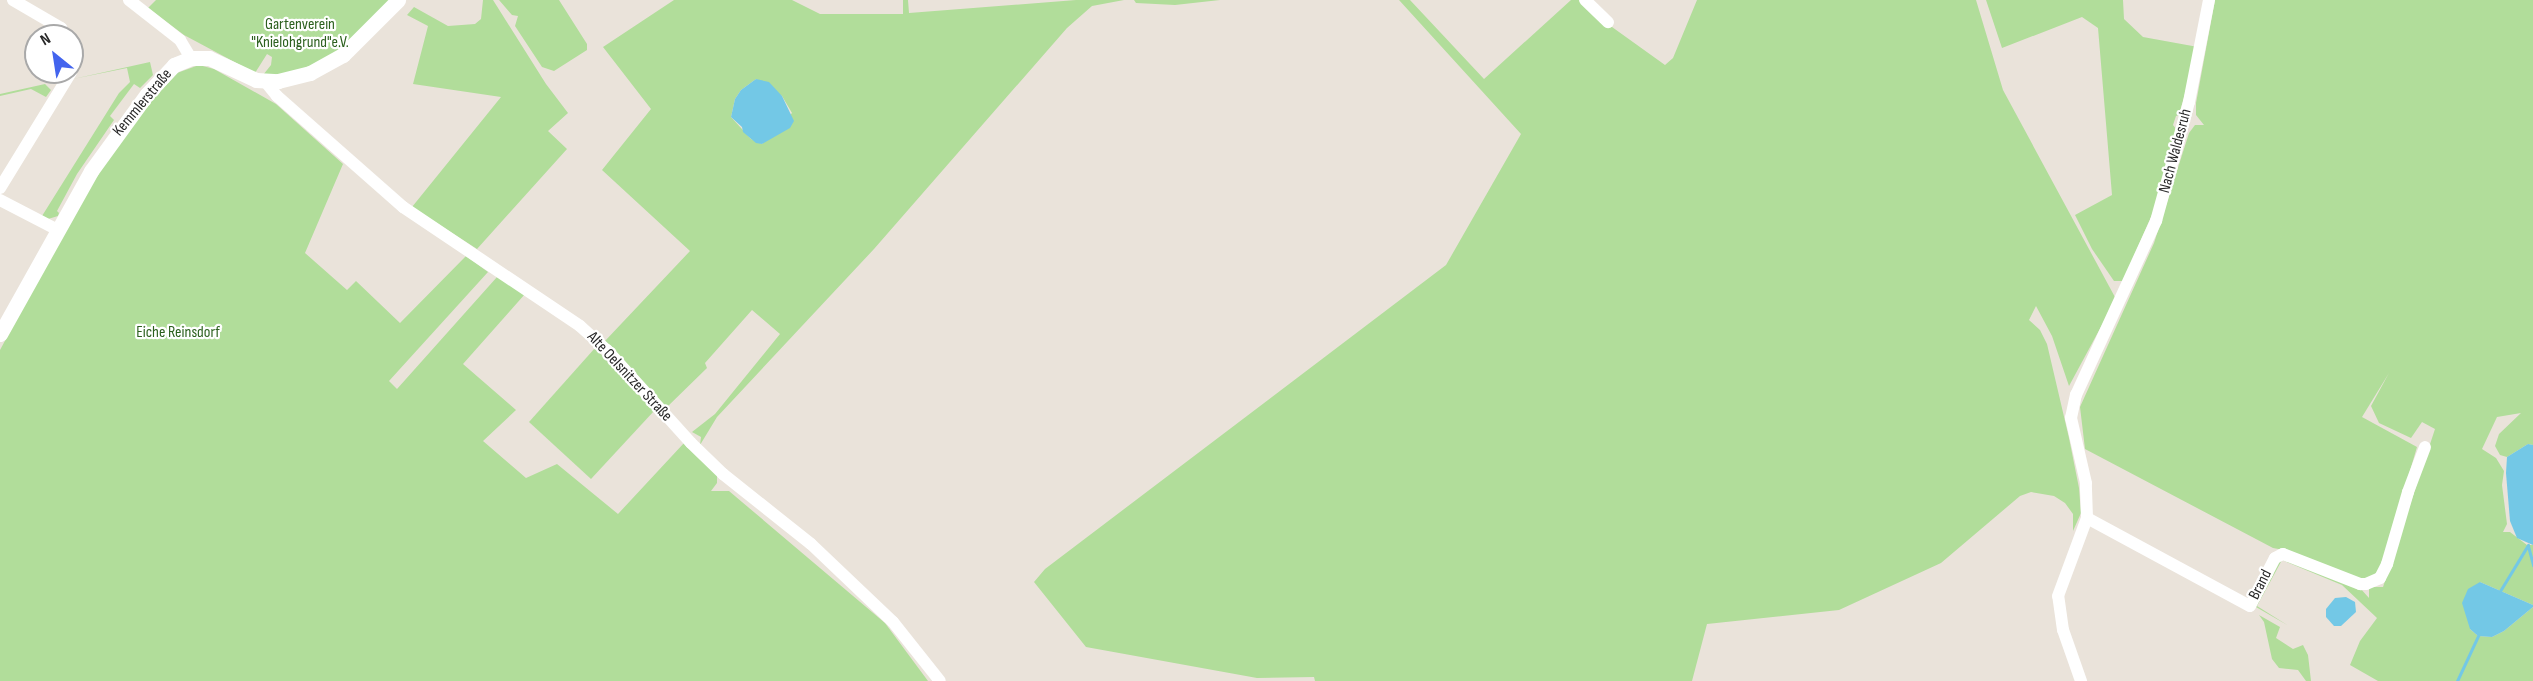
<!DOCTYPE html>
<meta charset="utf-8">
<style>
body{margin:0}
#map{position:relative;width:2533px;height:681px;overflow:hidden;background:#eae3da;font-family:"Sofia Sans Condensed",sans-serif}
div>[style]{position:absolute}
.green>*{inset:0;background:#b1dd9a}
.water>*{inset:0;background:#73c8e6}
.stream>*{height:3px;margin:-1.5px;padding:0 1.5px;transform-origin:1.5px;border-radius:1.5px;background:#73c8e6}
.minor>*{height:12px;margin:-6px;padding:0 6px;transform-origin:6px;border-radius:6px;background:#fff}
.tertiary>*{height:15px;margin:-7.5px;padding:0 7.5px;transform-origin:7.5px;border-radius:7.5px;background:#fff}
span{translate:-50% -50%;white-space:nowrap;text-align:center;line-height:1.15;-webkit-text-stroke:4.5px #fff;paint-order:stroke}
.park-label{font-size:16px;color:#2c601e}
.street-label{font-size:16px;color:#282828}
.north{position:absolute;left:24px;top:24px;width:60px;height:60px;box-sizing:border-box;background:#fff;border:2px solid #a9a9a9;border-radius:50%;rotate:330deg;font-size:16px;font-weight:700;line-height:24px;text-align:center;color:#282828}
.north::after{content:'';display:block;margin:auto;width:21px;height:27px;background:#4364ee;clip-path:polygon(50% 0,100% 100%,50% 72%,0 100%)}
</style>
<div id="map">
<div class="green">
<div style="clip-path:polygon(156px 0,392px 0,324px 63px,277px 75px,263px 75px,271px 65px,272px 57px,267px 54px,255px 73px,184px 35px,148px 8px)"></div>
<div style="clip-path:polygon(483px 0,493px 0,546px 84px,568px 113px,548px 131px,567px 149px,477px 249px,412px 207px,501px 97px,413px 84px,428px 26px,407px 15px,414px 7px,448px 26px,475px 24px,481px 19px)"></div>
<div style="clip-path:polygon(499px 0,559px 0,587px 44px,587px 50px,554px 71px,542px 67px,515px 26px,518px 16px,512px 15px)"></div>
<div style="clip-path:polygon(evenodd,674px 0,792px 0,820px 14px,903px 14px,903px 0,908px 0,909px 13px,1076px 0,1124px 0,1092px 6px,1067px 28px,874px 249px,717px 417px,700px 445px,701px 437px,692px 432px,715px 414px,780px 334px,752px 310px,705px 363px,707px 368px,665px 409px,605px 341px,690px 251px,602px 170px,651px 109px,603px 47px,674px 0,756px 79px,782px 96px,792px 113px,762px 144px,751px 139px,731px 117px,735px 99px,741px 90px,756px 79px)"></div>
<div style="clip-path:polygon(1134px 0,1220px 0,1175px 5px,1136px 3px)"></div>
<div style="clip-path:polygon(1399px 0,1410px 0,1484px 79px,1571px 0,1580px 0,1607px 26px,1612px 27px,1665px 65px,1673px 58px,1697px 0,1976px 0,2003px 90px,2116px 299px,2069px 386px,2052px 336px,2036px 306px,2029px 320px,2040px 330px,2047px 344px,2069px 438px,2079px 488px,2081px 513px,2073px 531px,2073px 514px,2065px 503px,2054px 496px,2031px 492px,2020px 496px,1941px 563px,1839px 610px,1707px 624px,1692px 681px,1315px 681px,1314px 677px,1257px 678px,1086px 647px,1034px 582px,1045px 569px,1446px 265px,1521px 134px)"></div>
<div style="clip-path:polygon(1986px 0,2123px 0,2124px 19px,2143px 37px,2198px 47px,2179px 115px,2176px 116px,2173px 125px,2177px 130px,2154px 210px,2123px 281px,2114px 281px,2092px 249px,2075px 215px,2112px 195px,2098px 28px,2082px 17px,2002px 48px)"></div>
<div style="clip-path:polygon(2215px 0,2533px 0,2533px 445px,2528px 444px,2507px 457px,2500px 455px,2495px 446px,2499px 434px,2521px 413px,2497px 417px,2482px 449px,2496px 458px,2504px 471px,2502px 485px,2507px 524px,2503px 532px,2510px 532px,2527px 545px,2533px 545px,2533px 605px,2480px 582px,2470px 629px,2478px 636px,2492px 637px,2504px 631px,2533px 607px,2533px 681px,2378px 681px,2350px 665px,2360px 641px,2377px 618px,2342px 585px,2282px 560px,2257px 606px,2289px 626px,2256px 607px,2280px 558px,2360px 588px,2369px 598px,2369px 587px,2383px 587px,2435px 429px,2422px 422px,2411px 438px,2379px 423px,2371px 406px,2389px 373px,2362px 417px,2417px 447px,2379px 576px,2366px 582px,2290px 551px,2273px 548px,2085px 449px,2080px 407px,2154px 243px,2189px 133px,2195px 125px,2204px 125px,2196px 115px,2196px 103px)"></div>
<div style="clip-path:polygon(150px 62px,153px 75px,140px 88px,134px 84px,110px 116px,114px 120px,77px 174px,57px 211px,59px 213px,58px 216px,48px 219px,42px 216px,119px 93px,130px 82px,127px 68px,73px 79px)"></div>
<div style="clip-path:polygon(199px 65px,214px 69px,276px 104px,343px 164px,305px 253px,347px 290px,356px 281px,400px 323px,466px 256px,488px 272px,389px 381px,397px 389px,497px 277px,525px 294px,463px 364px,516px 410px,483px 441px,526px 478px,557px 464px,618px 514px,684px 443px,717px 474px,717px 483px,711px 491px,729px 491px,885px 623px,928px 681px,0 681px,0 350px,93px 179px,132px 121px,177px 73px)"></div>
<div style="clip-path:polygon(45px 84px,51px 90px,46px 97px,31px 89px,0 96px,0 94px)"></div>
<div style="clip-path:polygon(595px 348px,654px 411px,591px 479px,529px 422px)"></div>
<div style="clip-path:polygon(2259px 615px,2280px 627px,2276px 638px,2293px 649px,2303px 645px,2308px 655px,2311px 681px,2306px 681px,2298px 670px,2279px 668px,2272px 659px,2264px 622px)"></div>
</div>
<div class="water">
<div style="clip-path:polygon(756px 79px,769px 82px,782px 96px,794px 121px,790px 128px,762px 144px,756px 143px,743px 132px,742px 127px,731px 117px,735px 99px,741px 90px)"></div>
<div style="clip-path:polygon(2528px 444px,2533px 445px,2533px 545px,2517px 538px,2510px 521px,2506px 473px,2507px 457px)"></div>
<div style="clip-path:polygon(2480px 582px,2533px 605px,2533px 607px,2504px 631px,2492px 637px,2478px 636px,2470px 629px,2462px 603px,2468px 589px)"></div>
<div style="clip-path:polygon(2346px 597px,2355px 602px,2356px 612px,2341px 626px,2334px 626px,2326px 617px,2326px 609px,2335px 598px)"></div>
</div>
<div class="stream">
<div style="left:2528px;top:546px;width:20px;rotate:75deg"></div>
<div style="left:2500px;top:591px;width:54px;rotate:-58.7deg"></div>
<div style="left:2457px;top:681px;width:50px;rotate:-65deg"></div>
</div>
<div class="minor">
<div style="left:13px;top:0;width:56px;rotate:30.3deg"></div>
<div style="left:61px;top:28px;width:9px;rotate:63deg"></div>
<div style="left:129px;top:0;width:65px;rotate:38.1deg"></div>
<div style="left:180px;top:40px;width:21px;rotate:59deg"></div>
<div style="left:1585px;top:0;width:32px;rotate:44deg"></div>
<div style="left:264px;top:80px;width:21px;rotate:51deg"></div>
<div style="left:277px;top:96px;width:168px;rotate:41.4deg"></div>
<div style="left:403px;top:207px;width:213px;rotate:33.9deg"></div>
<div style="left:580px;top:326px;width:36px;rotate:42deg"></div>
<div style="left:607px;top:350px;width:125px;rotate:47.9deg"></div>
<div style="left:691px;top:443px;width:45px;rotate:44.1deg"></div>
<div style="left:723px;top:474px;width:112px;rotate:38.5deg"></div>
<div style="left:811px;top:544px;width:113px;rotate:43.6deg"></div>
<div style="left:893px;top:622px;width:75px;rotate:51.5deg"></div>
<div style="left:0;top:188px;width:136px;rotate:-58.5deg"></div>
<div style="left:0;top:200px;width:63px;rotate:27.4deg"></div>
<div style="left:2087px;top:518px;width:185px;rotate:28.4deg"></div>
<div style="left:2250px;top:606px;width:54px;rotate:-62.5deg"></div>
<div style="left:2275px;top:558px;width:9px;rotate:-27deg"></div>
<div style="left:2283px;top:554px;width:83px;rotate:21.3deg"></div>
<div style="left:2360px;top:584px;width:6px"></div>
<div style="left:2366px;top:584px;width:15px;rotate:-23deg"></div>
<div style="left:2380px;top:578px;width:16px;rotate:-63deg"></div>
<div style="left:2387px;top:564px;width:75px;rotate:-73.7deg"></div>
<div style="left:2408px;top:492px;width:48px;rotate:-69.3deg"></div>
<div style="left:2081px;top:681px;width:54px;rotate:-109.4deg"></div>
<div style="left:2063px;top:630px;width:34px;rotate:-98deg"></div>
<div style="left:2058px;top:596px;width:83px;rotate:-69.6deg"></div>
<div style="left:2087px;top:518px;width:35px;rotate:-92deg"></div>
<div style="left:2086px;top:483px;width:67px;rotate:-103deg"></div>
<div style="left:2071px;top:418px;width:24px;rotate:-78deg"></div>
<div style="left:2076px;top:395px;width:192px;rotate:-65.3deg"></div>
<div style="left:2156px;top:221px;width:123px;rotate:-74.5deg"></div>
<div style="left:2189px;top:102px;width:104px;rotate:-78.9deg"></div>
</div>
<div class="tertiary">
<div style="left:0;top:334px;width:187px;rotate:-60.8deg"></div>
<div style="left:91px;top:171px;width:95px;rotate:-54deg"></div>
<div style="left:147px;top:94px;width:40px;rotate:-47deg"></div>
<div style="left:174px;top:65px;width:18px;rotate:-22deg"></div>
<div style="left:191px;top:58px;width:18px"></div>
<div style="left:209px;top:58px;width:52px;rotate:25.1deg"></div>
<div style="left:256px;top:80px;width:22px;rotate:3deg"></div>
<div style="left:278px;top:81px;width:33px;rotate:-14deg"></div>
<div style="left:310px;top:73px;width:38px;rotate:-29deg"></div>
<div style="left:343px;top:55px;width:78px;rotate:-45deg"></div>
</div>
<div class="park-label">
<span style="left:300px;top:34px">Gartenverein<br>"Knielohgrund"e.V.</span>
<span style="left:178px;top:333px">Eiche Reinsdorf</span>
</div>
<div class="street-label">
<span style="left:143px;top:103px;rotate:-50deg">Kemmlerstraße</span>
<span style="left:2176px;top:151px;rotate:-75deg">Nach Waldesruh</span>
<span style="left:629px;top:377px;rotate:47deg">Alte Oelsnitzer Straße</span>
<span style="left:2261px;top:585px;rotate:-63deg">Brand</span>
</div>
<div class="north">N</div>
</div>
